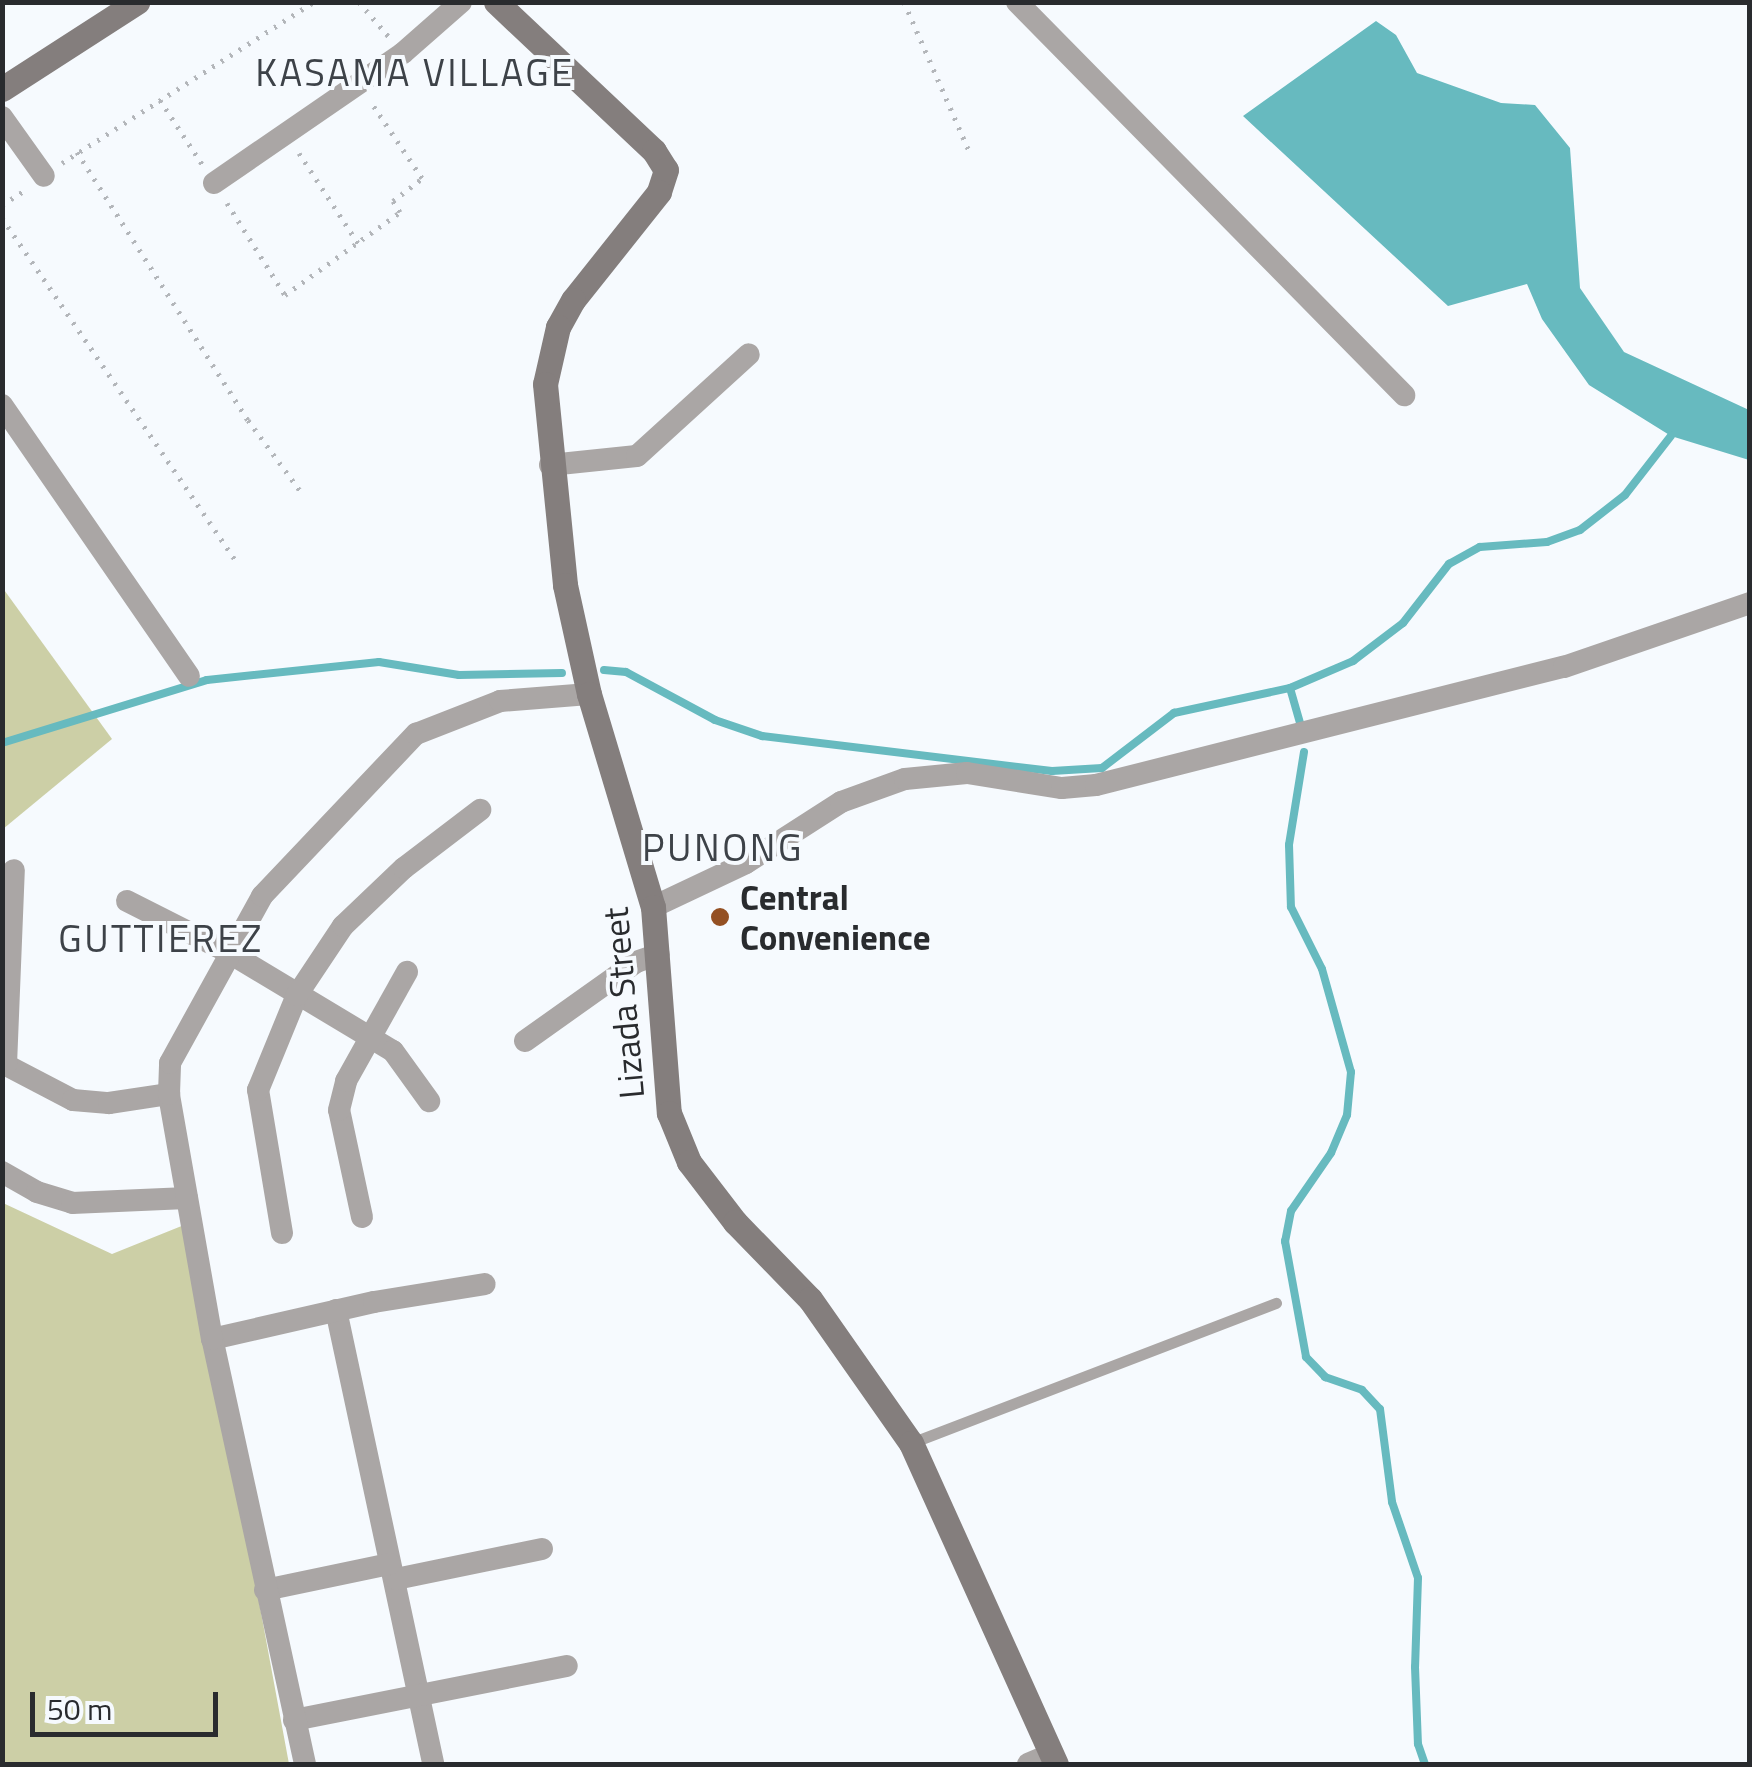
<!DOCTYPE html>
<style>
body{margin:0}
#map{position:relative;width:1752px;height:1767px;overflow:hidden;background:#f6fafe;font-family:"Titillium Web",sans-serif}
div>[style]{position:absolute}
.green>*{inset:0;background:#cccfa6}
.water>*{inset:0;background:#67babf}
.stream>*{height:8px;margin:-4px;padding:0 4px;transform-origin:4px;border-radius:4px;background:#67babf}
.path>*{height:5px;margin-top:-2.5px;transform-origin:0;background:repeating-linear-gradient(90deg,#b3b6ba 0 2.5px,transparent 0 10.5px)}
.lane>*{height:11px;margin:-5.5px;padding:0 5.5px;transform-origin:5.5px;border-radius:5.5px;background:#aaa6a5}
.street>*{height:22px;margin:-11px;padding:0 11px;transform-origin:11px;border-radius:11px;background:#aaa6a5}
.secondary>*{height:25px;margin:-12.5px;padding:0 12.5px;transform-origin:12.5px;border-radius:12.5px;background:#847e7d}
.dots>*{width:28px;height:28px;translate:-50% -50%;box-sizing:border-box;border:5px solid #f6fafe;border-radius:50%}
span{translate:-50% -50%;white-space:nowrap;text-align:center;line-height:1.15;-webkit-text-stroke:8px #f6fafe;paint-order:stroke}
.poi-label{font-size:35px;color:#292b2e;font-weight:700}
.left{translate:0 -50%;text-align:left}
.street-label{font-size:35px;color:#292b2e}
.neighbourhood-label{font-size:38px;color:#3d4248;letter-spacing:2.5px}
.frame{position:absolute;inset:0;border:5px solid #292b2e;pointer-events:none}
.scale{position:absolute;left:30px;top:1692px;width:188px;height:45px;box-sizing:border-box;border:5px solid #292b2e;border-top:0;padding-left:12px;font-size:30px;line-height:35px;white-space:nowrap;color:#292b2e;-webkit-text-stroke:8px #f6fafe;paint-order:stroke}
</style>
<div id="map">
<div class="green">
<div style="clip-path:polygon(2px 587px,112px 739px,3px 829px,2px 829px)"></div>
<div style="clip-path:polygon(3px 1203px,112px 1254px,189px 1223px,289px 1764px,3px 1764px)"></div>
</div>
<div class="water">
<div style="clip-path:polygon(1376px 21px,1396px 35px,1417px 73px,1501px 103px,1535px 105px,1570px 148px,1580px 288px,1624px 352px,1749px 410px,1749px 460px,1671px 436px,1589px 385px,1542px 319px,1527px 284px,1448px 306px,1243px 116px)"></div>
</div>
<div class="stream">
<div style="left:604px;top:670px;width:22px;rotate:5deg"></div>
<div style="left:626px;top:672px;width:101px;rotate:28.3deg"></div>
<div style="left:715px;top:720px;width:50px;rotate:18.8deg"></div>
<div style="left:762px;top:736px;width:292px;rotate:6.9deg"></div>
<div style="left:1052px;top:771px;width:50px;rotate:-3.4deg"></div>
<div style="left:1102px;top:768px;width:91px;rotate:-37.4deg"></div>
<div style="left:1174px;top:713px;width:119px;rotate:-12.2deg"></div>
<div style="left:1290px;top:688px;width:69px;rotate:-23.2deg"></div>
<div style="left:1353px;top:661px;width:63px;rotate:-37.2deg"></div>
<div style="left:1403px;top:623px;width:75px;rotate:-52.1deg"></div>
<div style="left:1449px;top:564px;width:35px;rotate:-29deg"></div>
<div style="left:1480px;top:547px;width:67px;rotate:-4.3deg"></div>
<div style="left:1547px;top:542px;width:35px;rotate:-20deg"></div>
<div style="left:1580px;top:530px;width:57px;rotate:-37.9deg"></div>
<div style="left:1625px;top:495px;width:75px;rotate:-52.1deg"></div>
<div style="left:1290px;top:688px;width:36px;rotate:74deg"></div>
<div style="left:2px;top:743px;width:214px;rotate:-17.1deg"></div>
<div style="left:207px;top:680px;width:173px;rotate:-6deg"></div>
<div style="left:379px;top:662px;width:81px;rotate:9.2deg"></div>
<div style="left:459px;top:675px;width:103px;rotate:-1.1deg"></div>
<div style="left:1304px;top:752px;width:94px;rotate:99.2deg"></div>
<div style="left:1289px;top:845px;width:62px;rotate:88.2deg"></div>
<div style="left:1291px;top:907px;width:69px;rotate:63.4deg"></div>
<div style="left:1322px;top:969px;width:107px;rotate:74.3deg"></div>
<div style="left:1351px;top:1072px;width:43px;rotate:95.3deg"></div>
<div style="left:1347px;top:1115px;width:41px;rotate:112.8deg"></div>
<div style="left:1331px;top:1153px;width:70px;rotate:124.6deg"></div>
<div style="left:1291px;top:1211px;width:31px;rotate:101deg"></div>
<div style="left:1285px;top:1241px;width:118px;rotate:79.7deg"></div>
<div style="left:1306px;top:1357px;width:28px;rotate:46deg"></div>
<div style="left:1325px;top:1377px;width:39px;rotate:19deg"></div>
<div style="left:1362px;top:1390px;width:26px;rotate:47deg"></div>
<div style="left:1380px;top:1409px;width:94px;rotate:82.6deg"></div>
<div style="left:1392px;top:1502px;width:80px;rotate:71.1deg"></div>
<div style="left:1418px;top:1578px;width:89px;rotate:91.9deg"></div>
<div style="left:1415px;top:1667px;width:77px;rotate:87.8deg"></div>
<div style="left:1418px;top:1744px;width:21px;rotate:71deg"></div>
</div>
<div class="path">
<div style="left:359px;top:2px;width:48px;rotate:49.3deg"></div>
<div style="left:904px;top:2px;width:165px;rotate:66.4deg"></div>
<div style="left:160px;top:100px;width:77px;rotate:56.7deg"></div>
<div style="left:77px;top:152px;width:318px;rotate:57.5deg"></div>
<div style="left:248px;top:420px;width:94px;rotate:53.6deg"></div>
<div style="left:299px;top:153px;width:108px;rotate:56.8deg"></div>
<div style="left:62px;top:163px;width:299px;rotate:-32.6deg"></div>
<div style="left:227px;top:203px;width:109px;rotate:57.8deg"></div>
<div style="left:285px;top:295px;width:142px;rotate:-35.8deg"></div>
<div style="left:400px;top:212px;width:13px;rotate:-122deg"></div>
<div style="left:393px;top:201px;width:37px;rotate:-38deg"></div>
<div style="left:422px;top:178px;width:92px;rotate:-123.9deg"></div>
<div style="left:2px;top:205px;width:27px;rotate:-33deg"></div>
<div style="left:2px;top:218px;width:415px;rotate:55.7deg"></div>
</div>
<div class="lane">
<div style="left:911px;top:1443px;width:391px;rotate:-21deg"></div>
</div>
<div class="street">
<div style="left:1017px;top:2px;width:552px;rotate:45.44deg"></div>
<div style="left:2px;top:117px;width:72px;rotate:54.6deg"></div>
<div style="left:214px;top:183px;width:229px;rotate:-34.5deg"></div>
<div style="left:403px;top:53px;width:77px;rotate:-41.3deg"></div>
<div style="left:2px;top:405px;width:329px;rotate:55.4deg"></div>
<div style="left:550px;top:465px;width:87px;rotate:-5.9deg"></div>
<div style="left:637px;top:456px;width:151px;rotate:-42.3deg"></div>
<div style="left:127px;top:901px;width:113px;rotate:26.8deg"></div>
<div style="left:228px;top:952px;width:192px;rotate:31deg"></div>
<div style="left:393px;top:1051px;width:62px;rotate:54.2deg"></div>
<div style="left:653px;top:907px;width:103px;rotate:-25.3deg"></div>
<div style="left:746px;top:863px;width:113px;rotate:-32.7deg"></div>
<div style="left:841px;top:802px;width:68px;rotate:-19.8deg"></div>
<div style="left:905px;top:779px;width:62px;rotate:-5.5deg"></div>
<div style="left:967px;top:773px;width:96px;rotate:9deg"></div>
<div style="left:1062px;top:788px;width:34px;rotate:-5deg"></div>
<div style="left:1096px;top:785px;width:483px;rotate:-14.2deg"></div>
<div style="left:1564px;top:667px;width:197px;rotate:-19deg"></div>
<div style="left:525px;top:1041px;width:136px;rotate:-35.4deg"></div>
<div style="left:636px;top:962px;width:24px;rotate:-19deg"></div>
<div style="left:2px;top:1063px;width:80px;rotate:27.5deg"></div>
<div style="left:73px;top:1100px;width:36px;rotate:5deg"></div>
<div style="left:109px;top:1103px;width:61px;rotate:-8.5deg"></div>
<div style="left:6px;top:1065px;width:195px;rotate:-87.7deg"></div>
<div style="left:2px;top:1172px;width:40px;rotate:29.7deg"></div>
<div style="left:37px;top:1192px;width:37px;rotate:17deg"></div>
<div style="left:72px;top:1203px;width:115px;rotate:-2.5deg"></div>
<div style="left:362px;top:1217px;width:109px;rotate:-102.1deg"></div>
<div style="left:339px;top:1110px;width:30px;rotate:-76deg"></div>
<div style="left:346px;top:1081px;width:125px;rotate:-60.8deg"></div>
<div style="left:282px;top:1233px;width:145px;rotate:-99.5deg"></div>
<div style="left:258px;top:1090px;width:103px;rotate:-67.7deg"></div>
<div style="left:297px;top:995px;width:83px;rotate:-56.3deg"></div>
<div style="left:343px;top:926px;width:84px;rotate:-43.6deg"></div>
<div style="left:404px;top:868px;width:96px;rotate:-37.3deg"></div>
<div style="left:336px;top:1310px;width:464px;rotate:77.9deg"></div>
<div style="left:212px;top:1339px;width:166px;rotate:-12.9deg"></div>
<div style="left:374px;top:1302px;width:112px;rotate:-9.2deg"></div>
<div style="left:396px;top:1579px;width:149px;rotate:-11.6deg"></div>
<div style="left:265px;top:1590px;width:127px;rotate:-11.8deg"></div>
<div style="left:294px;top:1720px;width:278px;rotate:-11.2deg"></div>
<div style="left:305px;top:1764px;width:435px;rotate:-102.3deg"></div>
<div style="left:212px;top:1339px;width:249px;rotate:-100deg"></div>
<div style="left:169px;top:1094px;width:31px;rotate:-88deg"></div>
<div style="left:170px;top:1063px;width:191px;rotate:-61.1deg"></div>
<div style="left:262px;top:896px;width:224px;rotate:-46.5deg"></div>
<div style="left:416px;top:734px;width:90px;rotate:-21.4deg"></div>
<div style="left:500px;top:701px;width:89px;rotate:-4.5deg"></div>
<div style="left:1028px;top:1764px;width:25px;rotate:-23deg"></div>
</div>
<div class="secondary">
<div style="left:496px;top:2px;width:217px;rotate:43.3deg"></div>
<div style="left:654px;top:151px;width:22px;rotate:58deg"></div>
<div style="left:666px;top:170px;width:23px;rotate:108deg"></div>
<div style="left:659px;top:192px;width:138px;rotate:128.5deg"></div>
<div style="left:573px;top:300px;width:31px;rotate:119deg"></div>
<div style="left:558px;top:327px;width:58px;rotate:102.8deg"></div>
<div style="left:545px;top:384px;width:202px;rotate:84.3deg"></div>
<div style="left:565px;top:585px;width:112px;rotate:77.6deg"></div>
<div style="left:589px;top:694px;width:222px;rotate:73.3deg"></div>
<div style="left:653px;top:907px;width:207px;rotate:85.6deg"></div>
<div style="left:669px;top:1113px;width:53px;rotate:67.8deg"></div>
<div style="left:689px;top:1162px;width:76px;rotate:52.5deg"></div>
<div style="left:735px;top:1222px;width:107px;rotate:45.8deg"></div>
<div style="left:810px;top:1299px;width:176px;rotate:55deg"></div>
<div style="left:911px;top:1443px;width:352px;rotate:65.7deg"></div>
<div style="left:2px;top:89px;width:161px;rotate:-32.8deg"></div>
</div>
<div class="dots">
<div style="left:720px;top:917px;background:#945023"></div>
</div>
<div class="poi-label">
<span class="left" style="left:740px;top:917px">Central<br>Convenience</span>
</div>
<div class="street-label">
<span style="left:623px;top:1003px;rotate:-95deg">Lizada Street</span>
</div>
<div class="neighbourhood-label">
<span style="left:415px;top:73px">KASAMA VILLAGE</span>
<span style="left:723px;top:848px">PUNONG</span>
<span style="left:161px;top:939px">GUTTIEREZ</span>
</div>
<div class="frame"></div>
<div class="scale">50 m</div>
</div>
